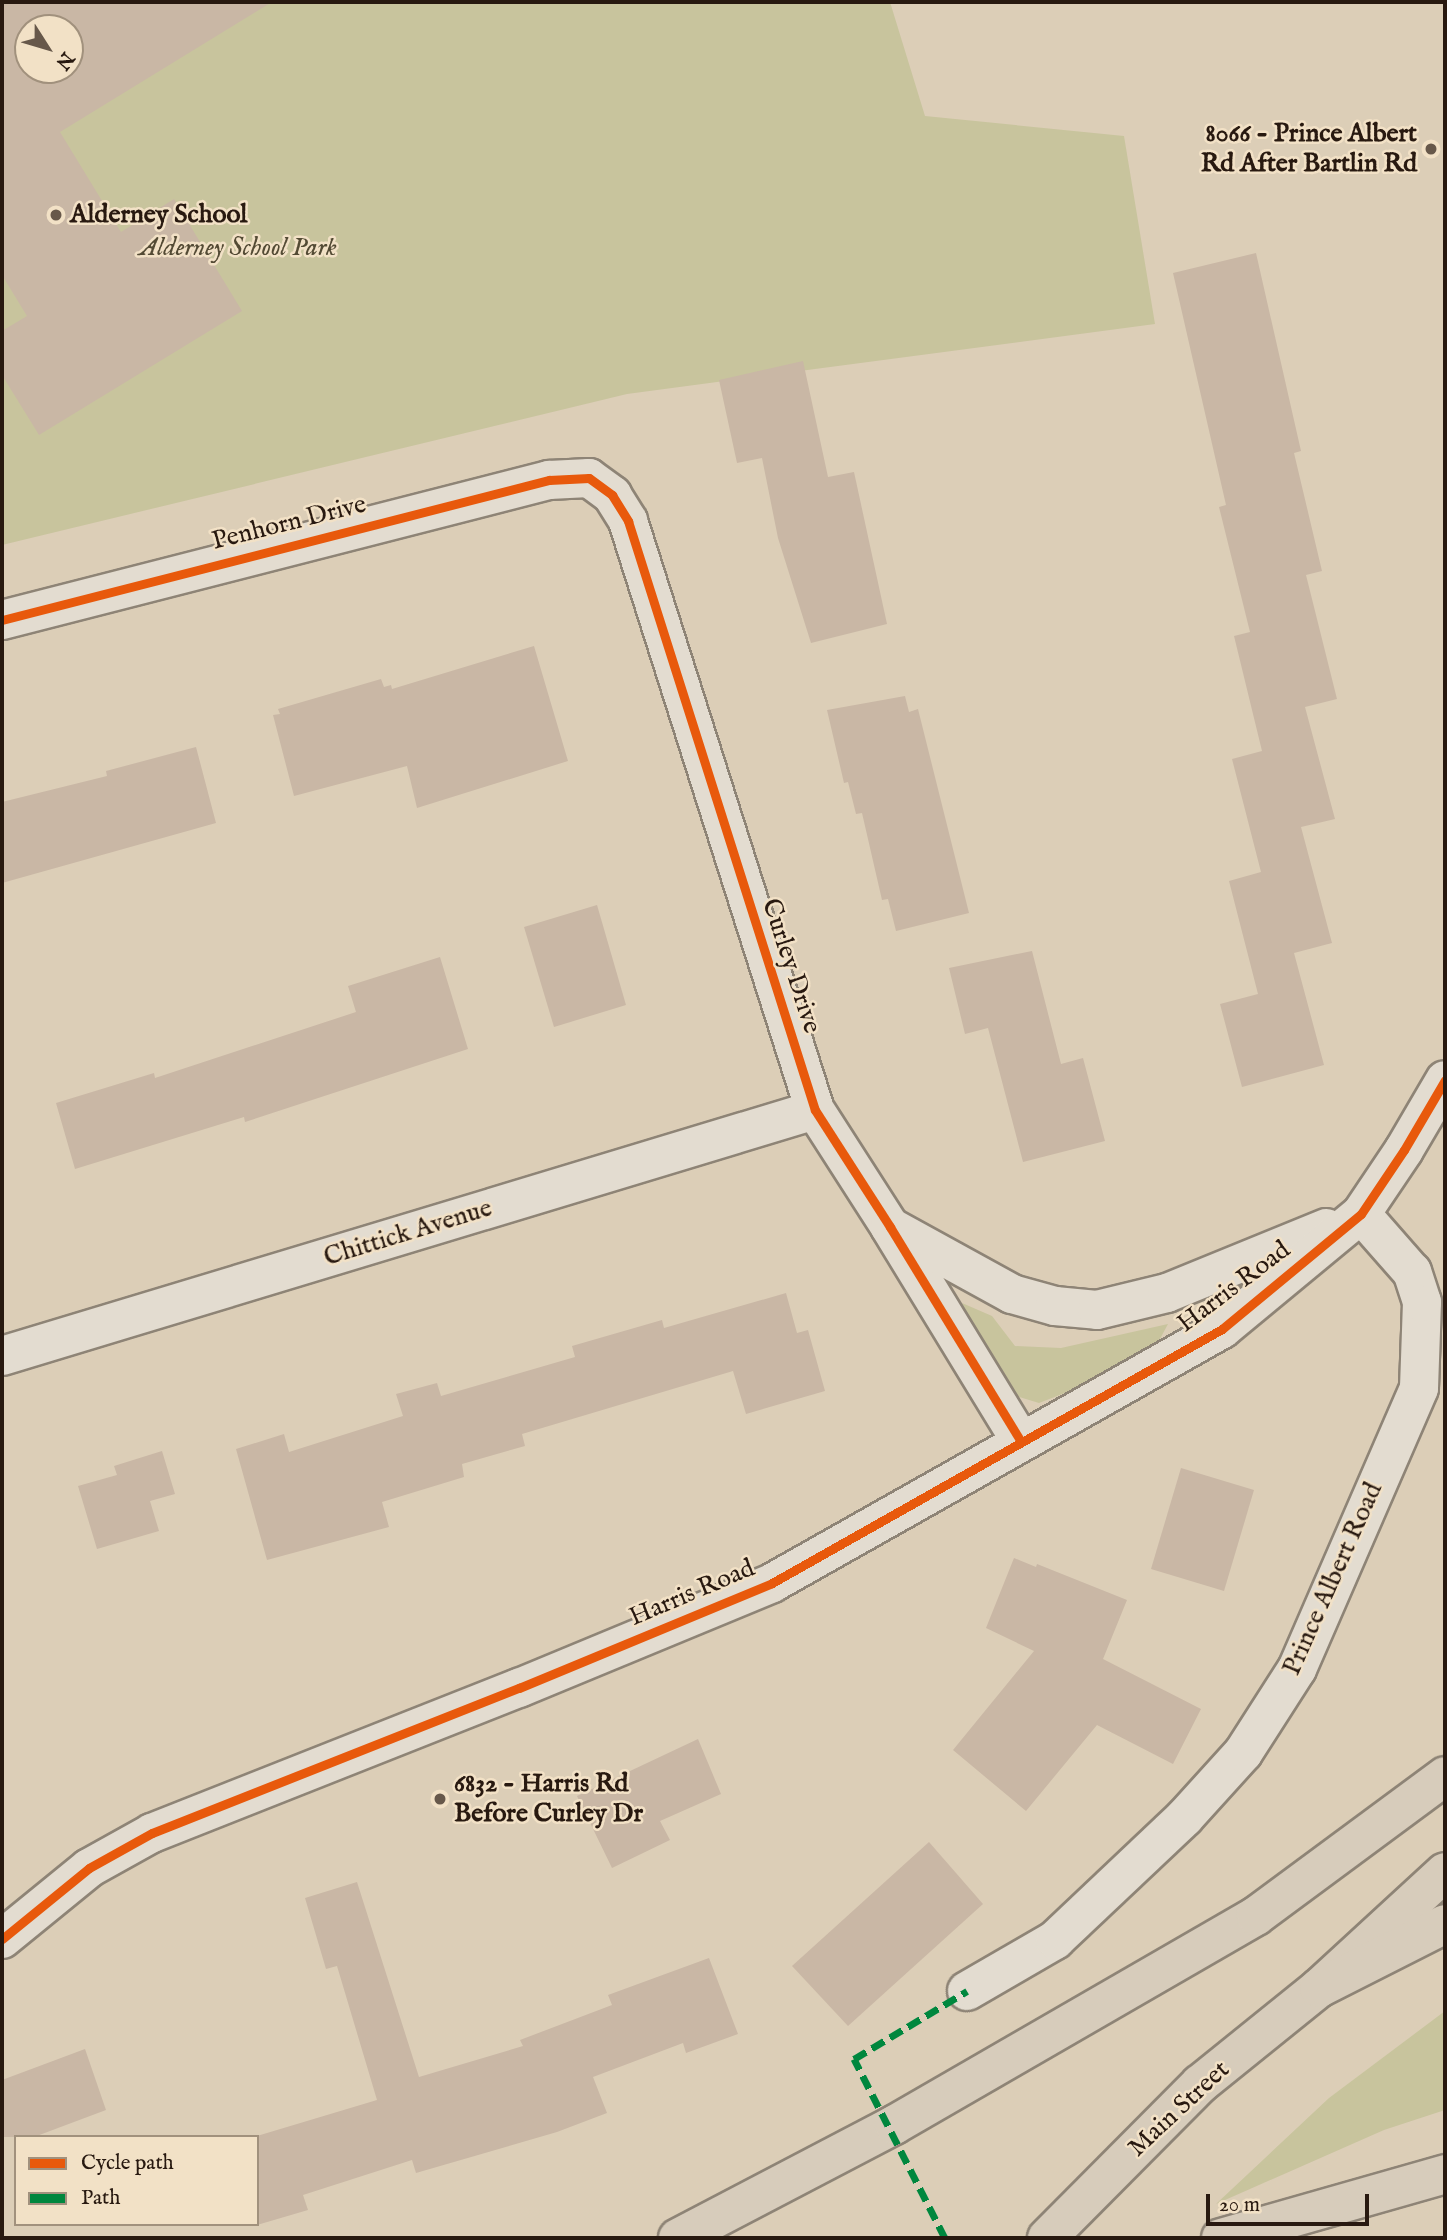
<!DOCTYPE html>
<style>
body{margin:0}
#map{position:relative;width:1447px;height:2240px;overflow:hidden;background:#dcceb7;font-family:"IM FELL English",serif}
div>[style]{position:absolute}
.green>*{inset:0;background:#c8c49d}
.building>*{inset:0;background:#c9b7a5}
.roads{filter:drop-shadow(2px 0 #8e8476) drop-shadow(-2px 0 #8e8476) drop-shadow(0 2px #8e8476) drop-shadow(0 -2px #8e8476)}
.minor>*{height:38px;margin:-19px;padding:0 19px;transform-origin:19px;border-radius:19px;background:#e3dcd0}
.major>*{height:38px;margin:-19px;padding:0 19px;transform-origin:19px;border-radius:19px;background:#d7ccbb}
.highway>*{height:38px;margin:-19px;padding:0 19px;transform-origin:19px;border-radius:19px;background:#d7ccbb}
.quiet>*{height:7px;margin-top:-3.5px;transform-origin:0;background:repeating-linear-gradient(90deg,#00873e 0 14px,transparent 0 21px)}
.cycleway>*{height:9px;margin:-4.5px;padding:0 4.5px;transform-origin:4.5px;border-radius:4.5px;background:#e8590c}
.dots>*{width:19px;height:19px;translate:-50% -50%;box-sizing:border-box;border:4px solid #f2e1c6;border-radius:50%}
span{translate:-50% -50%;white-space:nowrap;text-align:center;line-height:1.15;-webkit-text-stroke:5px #f2e1c6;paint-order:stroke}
.poi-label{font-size:26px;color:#281910;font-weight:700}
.right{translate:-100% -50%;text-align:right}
.left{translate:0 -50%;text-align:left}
.park-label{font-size:26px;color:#534a34;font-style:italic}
.street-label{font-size:26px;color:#281910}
.frame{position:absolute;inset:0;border:4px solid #281910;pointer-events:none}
.legend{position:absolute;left:14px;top:2135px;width:245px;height:91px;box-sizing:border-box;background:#f2e1c6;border:2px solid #a1917d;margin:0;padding:9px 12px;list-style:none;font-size:21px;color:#281910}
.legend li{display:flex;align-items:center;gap:14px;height:35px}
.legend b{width:35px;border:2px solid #a1917d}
.north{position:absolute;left:14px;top:14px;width:70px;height:70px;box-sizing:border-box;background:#f2e1c6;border:2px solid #a1917d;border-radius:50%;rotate:127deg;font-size:19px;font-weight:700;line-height:28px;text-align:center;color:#281910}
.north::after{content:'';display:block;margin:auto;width:24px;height:32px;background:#67584a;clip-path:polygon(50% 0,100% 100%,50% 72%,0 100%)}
.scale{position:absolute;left:1206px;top:2194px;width:163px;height:32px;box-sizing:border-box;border:4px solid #281910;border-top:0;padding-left:9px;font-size:21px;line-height:24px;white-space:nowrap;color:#281910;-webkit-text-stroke:5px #f2e1c6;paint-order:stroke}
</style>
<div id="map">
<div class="green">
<div style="clip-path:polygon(evenodd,2px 2px,890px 2px,925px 116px,1124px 136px,1155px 324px,627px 394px,2px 545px,2px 2px,28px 28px,70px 28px,70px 70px,28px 70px,28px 28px)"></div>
<div style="clip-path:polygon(962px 1303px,992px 1316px,1015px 1346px,1061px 1348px,1168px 1324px,1154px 1350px,1096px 1381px,1039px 1403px,1006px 1393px)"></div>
<div style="clip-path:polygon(1445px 2011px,1445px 2110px,1384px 2130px,1216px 2204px,1329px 2098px)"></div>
</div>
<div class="building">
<div style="clip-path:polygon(evenodd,2px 2px,272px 2px,60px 132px,121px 232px,174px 199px,242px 311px,39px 435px,2px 375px,2px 331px,27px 316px,2px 275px,2px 2px,28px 28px,70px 28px,70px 70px,28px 70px,28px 28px)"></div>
<div style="clip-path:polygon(1256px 253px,1301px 451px,1294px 453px,1322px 571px,1306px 575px,1337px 699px,1305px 707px,1335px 819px,1301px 827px,1332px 943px,1294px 953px,1324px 1065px,1242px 1087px,1220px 1004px,1258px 994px,1229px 881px,1261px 872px,1232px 759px,1262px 751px,1234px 636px,1250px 632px,1219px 507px,1226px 505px,1173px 273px)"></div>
<div style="clip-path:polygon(803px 361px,828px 477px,854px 472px,887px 624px,811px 643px,778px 538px,762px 458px,737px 463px,719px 380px)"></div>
<div style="clip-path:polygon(534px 646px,568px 761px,417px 808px,407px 766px,294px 796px,273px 715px,280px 714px,278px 709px,381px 679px,384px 687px,391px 685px,392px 689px)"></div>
<div style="clip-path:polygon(905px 696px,909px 712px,918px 709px,969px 913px,896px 931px,888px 899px,882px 900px,862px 813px,856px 814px,848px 782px,844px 783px,827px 710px)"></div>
<div style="clip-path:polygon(196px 747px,216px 823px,2px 883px,2px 802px,107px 776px,106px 771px)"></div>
<div style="clip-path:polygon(597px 905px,626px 1005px,554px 1027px,524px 927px)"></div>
<div style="clip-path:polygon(1032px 951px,1061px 1064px,1083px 1058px,1105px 1141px,1023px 1162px,988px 1028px,965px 1034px,949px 968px)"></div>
<div style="clip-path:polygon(440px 957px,468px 1049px,245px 1122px,244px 1117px,75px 1169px,56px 1103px,154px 1073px,155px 1078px,356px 1012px,348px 986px)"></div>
<div style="clip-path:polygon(786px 1293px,797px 1333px,808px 1330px,825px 1391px,746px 1414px,733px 1371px,522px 1434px,525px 1446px,462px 1464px,464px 1477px,382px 1502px,389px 1527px,267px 1560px,236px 1449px,284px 1434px,289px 1452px,403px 1416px,396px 1394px,437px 1383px,441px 1396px,575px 1357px,572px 1346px,662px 1320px,664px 1328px)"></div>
<div style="clip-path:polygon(162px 1451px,175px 1494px,150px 1501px,159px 1531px,97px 1549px,78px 1486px,117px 1475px,114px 1466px)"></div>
<div style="clip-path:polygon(1181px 1468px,1254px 1490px,1224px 1591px,1151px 1569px)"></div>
<div style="clip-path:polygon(1014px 1558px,1036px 1567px,1037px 1564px,1127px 1600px,1103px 1659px,1201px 1709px,1173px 1764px,1097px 1725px,1026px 1811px,953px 1750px,1034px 1651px,986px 1628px)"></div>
<div style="clip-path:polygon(698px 1739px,721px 1794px,660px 1821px,670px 1840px,612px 1868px,577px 1796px)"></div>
<div style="clip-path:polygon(929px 1842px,983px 1904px,848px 2026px,792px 1966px)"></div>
<div style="clip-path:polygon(357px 1882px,419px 2077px,523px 2046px,520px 2040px,612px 2005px,608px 1995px,709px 1958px,738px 2034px,686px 2053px,683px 2043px,593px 2077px,607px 2113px,557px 2132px,416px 2173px,412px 2160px,303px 2195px,308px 2210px,257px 2225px,257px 2136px,377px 2100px,337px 1966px,326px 1969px,305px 1898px)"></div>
<div style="clip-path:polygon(85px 2049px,106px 2110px,34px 2137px,2px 2137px,2px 2080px)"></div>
</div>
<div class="roads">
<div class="minor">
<div style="left:2px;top:620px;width:565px;rotate:-14.36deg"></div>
<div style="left:549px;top:480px;width:40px;rotate:-2.9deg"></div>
<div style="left:589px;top:478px;width:29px;rotate:36deg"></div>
<div style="left:612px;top:495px;width:31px;rotate:58deg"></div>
<div style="left:628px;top:521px;width:618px;rotate:72.39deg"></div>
<div style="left:815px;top:1110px;width:139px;rotate:57.3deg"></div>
<div style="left:890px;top:1227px;width:250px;rotate:58.6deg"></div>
<div style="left:892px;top:1228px;width:137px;rotate:28.8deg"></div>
<div style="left:1012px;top:1294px;width:45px;rotate:15.6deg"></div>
<div style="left:1055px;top:1306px;width:42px;rotate:5.4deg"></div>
<div style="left:1097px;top:1310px;width:72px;rotate:-13.7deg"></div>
<div style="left:1167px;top:1293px;width:172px;rotate:-22.2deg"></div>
<div style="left:2px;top:1356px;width:849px;rotate:-16.83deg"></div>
<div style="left:2px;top:1939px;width:112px;rotate:-39.2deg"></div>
<div style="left:89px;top:1868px;width:72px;rotate:-29.1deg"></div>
<div style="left:152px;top:1833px;width:395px;rotate:-21.6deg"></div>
<div style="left:519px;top:1688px;width:274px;rotate:-22.5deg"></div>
<div style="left:772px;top:1583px;width:517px;rotate:-29.44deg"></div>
<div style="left:1222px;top:1329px;width:180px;rotate:-39.6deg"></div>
<div style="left:1361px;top:1214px;width:77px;rotate:-56.1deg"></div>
<div style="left:1404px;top:1150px;width:81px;rotate:-59.6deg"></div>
<div style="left:967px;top:1991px;width:102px;rotate:-30.1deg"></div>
<div style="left:1055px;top:1940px;width:178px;rotate:-43.4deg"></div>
<div style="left:1184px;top:1818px;width:88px;rotate:-47.8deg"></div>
<div style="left:1243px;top:1753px;width:100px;rotate:-57.3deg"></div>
<div style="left:1297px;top:1669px;width:306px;rotate:-66.5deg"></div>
<div style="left:1419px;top:1388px;width:86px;rotate:-88deg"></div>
<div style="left:1422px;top:1302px;width:32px;rotate:-108deg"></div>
<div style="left:1412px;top:1272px;width:77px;rotate:-131.3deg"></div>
</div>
<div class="major">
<div style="left:1047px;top:2238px;width:217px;rotate:-45.2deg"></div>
<div style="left:1200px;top:2084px;width:153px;rotate:-38.9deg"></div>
<div style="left:1319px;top:1988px;width:171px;rotate:-42.6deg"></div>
</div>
<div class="highway">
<div style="left:1319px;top:1988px;width:141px;rotate:-26.9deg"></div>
<div style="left:678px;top:2238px;width:244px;rotate:-27.6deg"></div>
<div style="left:894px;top:2125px;width:418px;rotate:-30deg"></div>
<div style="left:1256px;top:1916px;width:235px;rotate:-36.5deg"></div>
<div style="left:1221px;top:2238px;width:233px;rotate:-15.9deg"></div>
</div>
</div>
<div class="quiet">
<div style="left:945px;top:2238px;width:201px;rotate:-116.9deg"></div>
<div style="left:854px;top:2059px;width:132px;rotate:-31deg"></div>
</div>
<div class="cycleway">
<div style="left:2px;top:620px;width:565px;rotate:-14.36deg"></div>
<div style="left:549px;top:480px;width:40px;rotate:-2.9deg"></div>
<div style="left:589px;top:478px;width:29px;rotate:36deg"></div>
<div style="left:612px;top:495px;width:31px;rotate:58deg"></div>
<div style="left:628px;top:521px;width:618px;rotate:72.39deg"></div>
<div style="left:815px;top:1110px;width:139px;rotate:57.3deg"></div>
<div style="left:890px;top:1227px;width:250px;rotate:58.6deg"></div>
<div style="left:2px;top:1939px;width:112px;rotate:-39.2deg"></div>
<div style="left:89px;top:1868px;width:72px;rotate:-29.1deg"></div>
<div style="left:152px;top:1833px;width:395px;rotate:-21.6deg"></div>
<div style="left:519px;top:1688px;width:274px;rotate:-22.5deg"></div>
<div style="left:772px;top:1583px;width:517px;rotate:-29.44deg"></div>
<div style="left:1222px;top:1329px;width:180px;rotate:-39.6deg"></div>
<div style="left:1361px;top:1214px;width:77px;rotate:-56.1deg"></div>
<div style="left:1404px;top:1150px;width:81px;rotate:-59.6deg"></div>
</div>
<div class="dots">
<div style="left:1431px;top:149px;background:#67584a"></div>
<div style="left:56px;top:215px;background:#67584a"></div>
<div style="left:440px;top:1799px;background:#67584a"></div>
</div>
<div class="poi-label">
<span class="right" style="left:1417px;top:149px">8066 - Prince Albert<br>Rd After Bartlin Rd</span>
<span class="left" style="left:70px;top:215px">Alderney School</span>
<span class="left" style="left:454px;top:1799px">6832 - Harris Rd<br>Before Curley Dr</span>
</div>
<div class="park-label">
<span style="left:238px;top:248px">Alderney School Park</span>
</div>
<div class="street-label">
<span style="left:289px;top:523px;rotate:-14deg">Penhorn Drive</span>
<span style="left:791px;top:966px;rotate:72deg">Curley Drive</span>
<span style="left:408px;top:1233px;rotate:-17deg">Chittick Avenue</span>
<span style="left:1234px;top:1287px;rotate:-37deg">Harris Road</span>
<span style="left:1333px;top:1579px;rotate:-66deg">Prince Albert Road</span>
<span style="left:692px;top:1593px;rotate:-23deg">Harris Road</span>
<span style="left:1179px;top:2109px;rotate:-43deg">Main Street</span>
</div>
<div class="frame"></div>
<ul class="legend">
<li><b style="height:9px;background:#e8590c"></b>Cycle path</li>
<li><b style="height:9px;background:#00873e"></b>Path</li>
</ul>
<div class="north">N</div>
<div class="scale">20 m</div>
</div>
